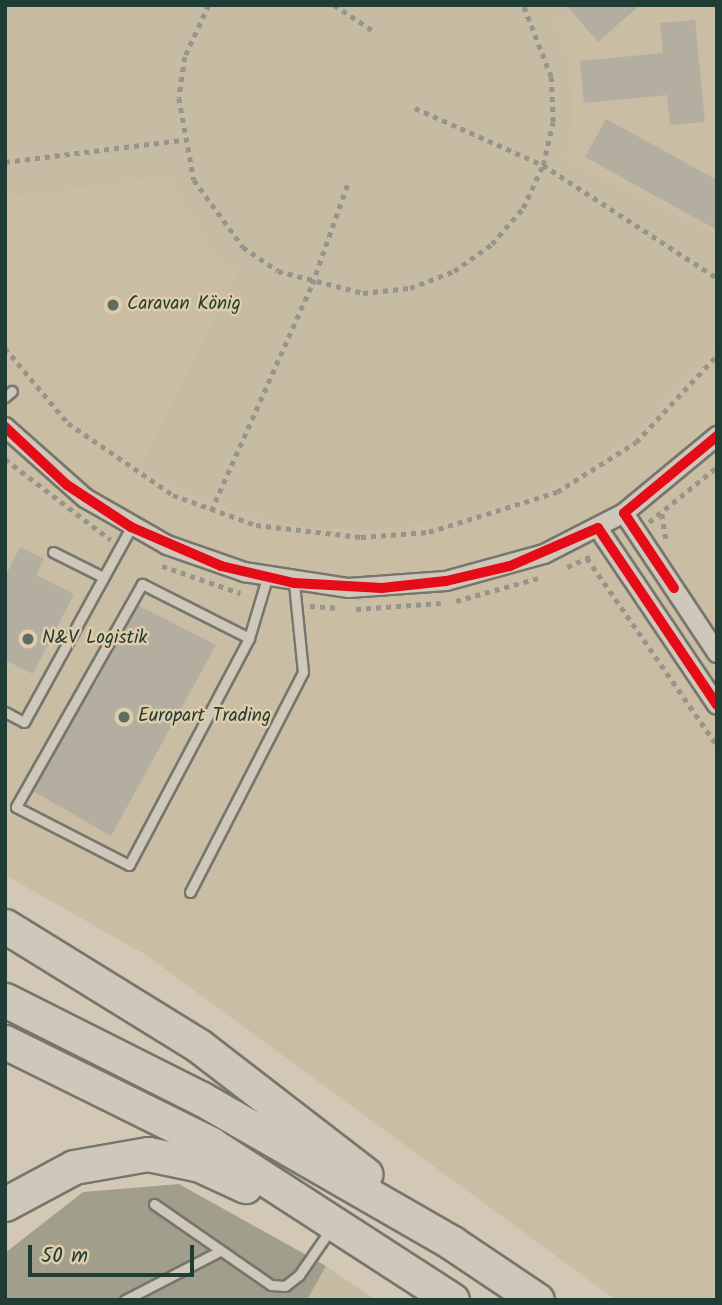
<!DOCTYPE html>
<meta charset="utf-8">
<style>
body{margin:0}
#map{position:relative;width:722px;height:1305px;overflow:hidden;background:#d3c8b6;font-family:Kalam,sans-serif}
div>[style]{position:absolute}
.built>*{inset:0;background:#c9bda4}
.green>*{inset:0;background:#c6bca4}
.water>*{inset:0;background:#a19f8b}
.building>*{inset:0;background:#b4aea1}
.path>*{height:4.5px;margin-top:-2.25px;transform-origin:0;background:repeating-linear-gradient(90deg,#96948b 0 5px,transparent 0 10px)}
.roads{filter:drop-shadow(2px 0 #76766c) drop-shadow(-2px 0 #76766c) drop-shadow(0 2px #76766c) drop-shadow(0 -2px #76766c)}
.lane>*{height:9px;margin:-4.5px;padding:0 4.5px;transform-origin:4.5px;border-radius:4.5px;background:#cfc7ba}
.street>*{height:18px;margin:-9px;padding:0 9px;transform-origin:9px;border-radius:9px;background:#cfc7ba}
.highway>*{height:33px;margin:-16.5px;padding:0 16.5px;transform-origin:16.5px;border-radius:16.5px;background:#cfc7ba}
.bus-1>*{height:10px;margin:-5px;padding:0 5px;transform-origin:5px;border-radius:5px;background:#e50b17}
.dots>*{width:19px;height:19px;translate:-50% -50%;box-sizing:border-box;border:4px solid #dfccaa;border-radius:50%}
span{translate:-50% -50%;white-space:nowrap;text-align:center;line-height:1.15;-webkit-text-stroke:5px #dfccaa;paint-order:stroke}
.poi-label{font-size:19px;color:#1f3d34}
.left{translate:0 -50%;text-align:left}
.frame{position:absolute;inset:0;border:7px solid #1f3d34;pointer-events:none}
.scale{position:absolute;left:28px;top:1245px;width:166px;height:32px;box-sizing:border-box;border:4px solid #1f3d34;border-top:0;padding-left:9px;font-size:21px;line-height:24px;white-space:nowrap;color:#1f3d34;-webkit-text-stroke:5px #dfccaa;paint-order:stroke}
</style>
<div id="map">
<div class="built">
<div style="clip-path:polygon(5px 5px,717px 5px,717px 1300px,616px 1300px,146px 955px,5px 875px)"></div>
</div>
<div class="green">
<div style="clip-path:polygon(5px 5px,575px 5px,555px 22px,569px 64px,573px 115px,565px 162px,717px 235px,717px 343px,634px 435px,558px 485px,470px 517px,385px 529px,313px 528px,238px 512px,186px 491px,140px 468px,238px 272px,208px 243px,169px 176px,5px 198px)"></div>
<div style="clip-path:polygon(326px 1266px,376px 1300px,307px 1300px)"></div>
</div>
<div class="water">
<div style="clip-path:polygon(179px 1184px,326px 1266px,307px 1300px,5px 1300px,5px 1253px,83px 1192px)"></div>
</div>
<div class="building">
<div style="clip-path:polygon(566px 5px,640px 5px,598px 42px)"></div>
<div style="clip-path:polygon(695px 20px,705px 122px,670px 125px,667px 95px,584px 103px,580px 61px,663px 53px,660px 23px)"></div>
<div style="clip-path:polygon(606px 119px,717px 180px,717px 230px,585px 157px)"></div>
<div style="clip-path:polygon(20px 547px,44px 559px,36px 575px,74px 594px,33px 674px,5px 660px,5px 577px)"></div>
<div style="clip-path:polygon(138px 605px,216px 645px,111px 836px,33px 791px)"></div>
</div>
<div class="path">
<div style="left:209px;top:5px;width:57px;rotate:114.8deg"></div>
<div style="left:185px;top:57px;width:41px;rotate:98.3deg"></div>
<div style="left:179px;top:98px;width:83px;rotate:79.6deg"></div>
<div style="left:194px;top:180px;width:83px;rotate:53.8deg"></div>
<div style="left:243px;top:247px;width:42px;rotate:34.4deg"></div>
<div style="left:278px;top:271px;width:88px;rotate:14.5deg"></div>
<div style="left:363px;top:293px;width:47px;rotate:-6.1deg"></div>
<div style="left:410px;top:288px;width:47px;rotate:-21.1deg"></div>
<div style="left:454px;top:271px;width:47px;rotate:-35.4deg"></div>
<div style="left:492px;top:244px;width:48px;rotate:-49.3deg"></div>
<div style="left:523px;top:208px;width:47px;rotate:-65.1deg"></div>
<div style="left:543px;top:165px;width:44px;rotate:-76.9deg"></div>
<div style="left:553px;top:122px;width:45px;rotate:-92.5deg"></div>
<div style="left:551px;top:77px;width:77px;rotate:-111.3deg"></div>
<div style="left:334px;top:5px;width:49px;rotate:33.4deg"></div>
<div style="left:415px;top:108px;width:140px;rotate:24deg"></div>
<div style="left:543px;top:165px;width:207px;rotate:33deg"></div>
<div style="left:5px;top:162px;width:178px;rotate:-7.1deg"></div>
<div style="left:5px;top:348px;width:98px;rotate:50deg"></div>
<div style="left:68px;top:423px;width:127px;rotate:34.4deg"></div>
<div style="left:173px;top:495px;width:88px;rotate:19.9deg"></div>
<div style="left:256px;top:525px;width:106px;rotate:6.5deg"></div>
<div style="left:361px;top:537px;width:68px;rotate:-4.2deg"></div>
<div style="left:429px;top:532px;width:134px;rotate:-17.4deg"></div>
<div style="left:557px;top:492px;width:93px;rotate:-32.3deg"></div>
<div style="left:636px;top:442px;width:119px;rotate:-47deg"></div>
<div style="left:5px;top:459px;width:133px;rotate:37.4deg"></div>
<div style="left:211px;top:511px;width:248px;rotate:-66deg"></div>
<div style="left:312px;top:284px;width:110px;rotate:-70.4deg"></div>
<div style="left:662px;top:514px;width:25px;rotate:81deg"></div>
<div style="left:649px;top:522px;width:87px;rotate:-39deg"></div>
<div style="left:587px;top:558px;width:228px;rotate:55.2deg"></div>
<div style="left:162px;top:566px;width:83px;rotate:19.1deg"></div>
<div style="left:567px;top:567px;width:30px;rotate:-24deg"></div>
<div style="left:456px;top:601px;width:89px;rotate:-15.6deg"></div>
<div style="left:310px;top:606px;width:26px;rotate:4deg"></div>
<div style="left:356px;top:609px;width:85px;rotate:-4deg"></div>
</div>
<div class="roads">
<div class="lane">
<div style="left:5px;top:397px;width:9px;rotate:-41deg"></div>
<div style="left:53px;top:552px;width:56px;rotate:26.6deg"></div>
<div style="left:249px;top:638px;width:120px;rotate:-153.2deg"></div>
<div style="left:142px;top:584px;width:256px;rotate:119.5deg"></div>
<div style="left:16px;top:807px;width:127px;rotate:27.2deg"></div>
<div style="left:129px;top:865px;width:257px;rotate:-62.1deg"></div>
<div style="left:249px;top:638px;width:63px;rotate:-73.3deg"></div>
<div style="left:5px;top:712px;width:21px;rotate:28deg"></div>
<div style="left:24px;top:722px;width:222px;rotate:-61.2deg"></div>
<div style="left:190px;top:892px;width:247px;rotate:-62.8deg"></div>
<div style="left:303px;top:672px;width:89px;rotate:-95.8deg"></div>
<div style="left:154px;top:1204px;width:142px;rotate:34.7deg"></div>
<div style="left:271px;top:1285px;width:14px;rotate:4deg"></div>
<div style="left:285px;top:1286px;width:18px;rotate:-38deg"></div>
<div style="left:299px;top:1275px;width:55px;rotate:-55.4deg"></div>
<div style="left:125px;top:1300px;width:105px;rotate:-27.3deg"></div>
</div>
<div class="street">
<div style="left:5px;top:427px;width:107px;rotate:41.6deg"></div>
<div style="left:85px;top:498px;width:95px;rotate:29.8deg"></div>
<div style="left:167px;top:545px;width:82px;rotate:19.3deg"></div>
<div style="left:244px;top:572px;width:106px;rotate:8.7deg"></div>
<div style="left:349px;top:588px;width:97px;rotate:-4.1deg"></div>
<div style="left:446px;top:581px;width:102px;rotate:-15.4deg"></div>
<div style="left:544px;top:554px;width:90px;rotate:-27.1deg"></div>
<div style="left:624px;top:513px;width:121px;rotate:-39.6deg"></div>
<div style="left:624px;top:513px;width:168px;rotate:56.4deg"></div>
<div style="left:598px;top:528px;width:213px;rotate:56.1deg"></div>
</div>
<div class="highway">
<div style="left:5px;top:926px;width:228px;rotate:31.7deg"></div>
<div style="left:199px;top:1046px;width:210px;rotate:37.6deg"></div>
<div style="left:5px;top:1000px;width:220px;rotate:26.7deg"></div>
<div style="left:202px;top:1099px;width:289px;rotate:29.9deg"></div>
<div style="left:452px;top:1243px;width:102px;rotate:33.8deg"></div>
<div style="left:5px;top:1042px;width:230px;rotate:26.3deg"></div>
<div style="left:211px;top:1144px;width:287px;rotate:32.9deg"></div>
<div style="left:5px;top:1204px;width:78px;rotate:-28.2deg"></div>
<div style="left:74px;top:1167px;width:75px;rotate:-10deg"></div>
<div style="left:148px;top:1154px;width:53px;rotate:11.9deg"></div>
<div style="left:200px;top:1165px;width:50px;rotate:25deg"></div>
</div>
</div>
<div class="bus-1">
<div style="left:5px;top:427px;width:85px;rotate:43.1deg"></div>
<div style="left:67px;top:485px;width:77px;rotate:33.3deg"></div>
<div style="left:131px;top:527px;width:98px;rotate:23.4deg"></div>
<div style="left:221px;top:566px;width:75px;rotate:13.1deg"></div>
<div style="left:294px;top:583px;width:88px;rotate:3.3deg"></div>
<div style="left:382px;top:588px;width:64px;rotate:-6.2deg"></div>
<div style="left:446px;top:581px;width:66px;rotate:-13.2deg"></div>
<div style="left:510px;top:566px;width:96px;rotate:-23.4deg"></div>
<div style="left:598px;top:528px;width:213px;rotate:56.1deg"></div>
<div style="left:674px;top:588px;width:90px;rotate:-123.7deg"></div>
<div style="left:624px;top:513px;width:121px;rotate:-39.6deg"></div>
</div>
<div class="dots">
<div style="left:113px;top:305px;background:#5e6e62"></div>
<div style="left:28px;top:639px;background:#5e6e62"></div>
<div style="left:124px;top:717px;background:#5e6e62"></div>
</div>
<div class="poi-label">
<span class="left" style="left:127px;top:305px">Caravan König</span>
<span class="left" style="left:42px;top:639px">N&amp;V Logistik</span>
<span class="left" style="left:138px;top:717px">Europart Trading</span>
</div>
<div class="frame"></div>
<div class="scale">50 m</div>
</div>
